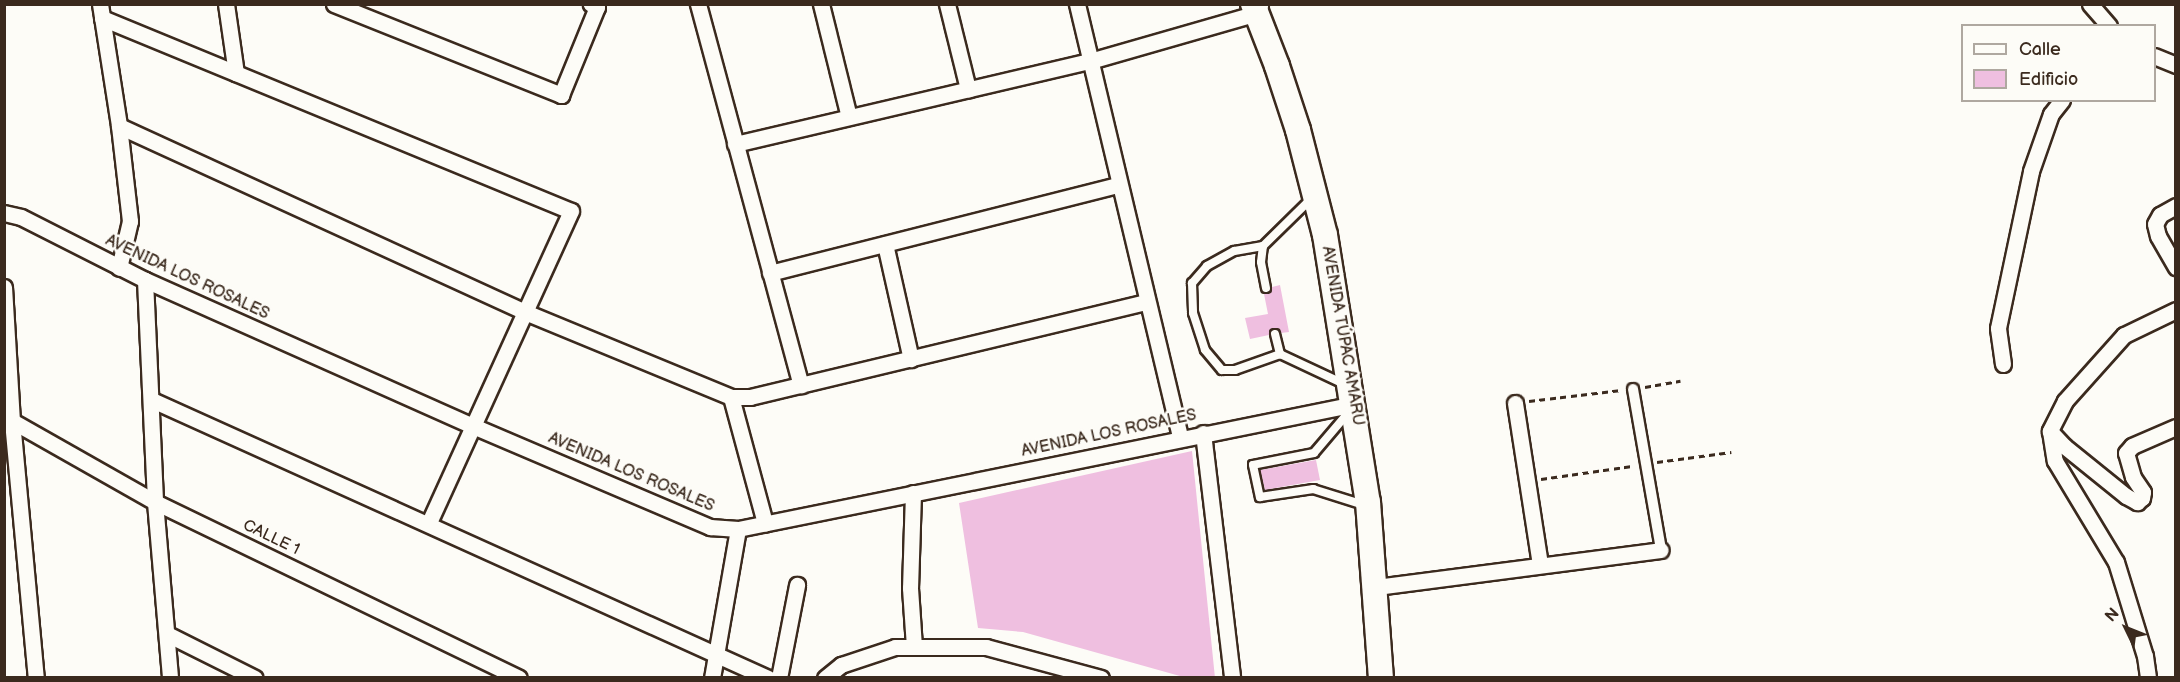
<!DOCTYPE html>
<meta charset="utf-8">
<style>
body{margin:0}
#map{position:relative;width:2180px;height:682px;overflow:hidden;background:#fdfcf7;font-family:"Balsamiq Sans",sans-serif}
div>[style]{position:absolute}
.building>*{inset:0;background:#efbfe0}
.path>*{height:3px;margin-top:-1.5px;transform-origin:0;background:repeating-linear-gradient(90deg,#3b2a1e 0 6px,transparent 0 10.5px)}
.roads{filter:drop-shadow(2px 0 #3b2a1e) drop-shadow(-2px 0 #3b2a1e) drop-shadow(0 2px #3b2a1e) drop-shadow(0 -2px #3b2a1e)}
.service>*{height:8px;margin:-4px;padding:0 4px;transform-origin:4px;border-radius:4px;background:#fdfcf7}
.pedestrian>*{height:10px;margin:-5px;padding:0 5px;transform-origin:5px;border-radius:5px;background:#fdfcf7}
.minor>*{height:15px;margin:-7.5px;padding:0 7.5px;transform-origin:7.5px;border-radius:7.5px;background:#fdfcf7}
.trunk>*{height:24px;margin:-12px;padding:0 12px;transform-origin:12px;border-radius:12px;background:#fdfcf7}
span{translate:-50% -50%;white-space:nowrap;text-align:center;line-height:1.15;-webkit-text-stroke:5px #fdfcf7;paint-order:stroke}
.street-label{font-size:16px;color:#3b2a1e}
.frame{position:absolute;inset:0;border:6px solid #3b2a1e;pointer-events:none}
.legend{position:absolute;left:1961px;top:24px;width:195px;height:78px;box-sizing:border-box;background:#fdfcf7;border:2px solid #afa8a0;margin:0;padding:8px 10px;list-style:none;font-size:18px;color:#3b2a1e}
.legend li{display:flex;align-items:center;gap:12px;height:30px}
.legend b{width:30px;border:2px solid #afa8a0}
.north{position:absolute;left:2096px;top:598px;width:60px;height:60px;-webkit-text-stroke:4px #fdfcf7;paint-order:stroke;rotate:313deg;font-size:16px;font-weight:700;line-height:24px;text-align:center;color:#3b2a1e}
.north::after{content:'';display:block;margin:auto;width:21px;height:27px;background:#3b2a1e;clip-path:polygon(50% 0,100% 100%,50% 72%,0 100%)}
</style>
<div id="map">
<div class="building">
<div style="clip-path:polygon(1280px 285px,1289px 332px,1281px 333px,1274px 328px,1269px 335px,1250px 339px,1245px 318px,1268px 314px,1264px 294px,1269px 293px,1272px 287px)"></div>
<div style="clip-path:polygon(1192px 451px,1215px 678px,1187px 678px,1023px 632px,978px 628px,959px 503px)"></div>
<div style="clip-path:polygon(1316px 460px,1320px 480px,1265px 490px,1260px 470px)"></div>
</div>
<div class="path">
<div style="left:1645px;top:387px;width:36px;rotate:-10deg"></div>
<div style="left:1529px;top:401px;width:93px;rotate:-6.8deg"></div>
<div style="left:1657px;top:462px;width:75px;rotate:-7.7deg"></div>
<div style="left:1541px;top:479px;width:92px;rotate:-8.1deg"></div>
</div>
<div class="roads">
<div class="service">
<div style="left:1263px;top:246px;width:29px;rotate:170deg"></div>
<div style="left:1234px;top:251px;width:31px;rotate:151deg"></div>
<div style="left:1207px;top:266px;width:23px;rotate:131deg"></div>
<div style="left:1192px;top:283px;width:30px;rotate:88deg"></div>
<div style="left:1193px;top:313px;width:39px;rotate:72deg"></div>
<div style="left:1205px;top:350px;width:26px;rotate:50deg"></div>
<div style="left:1222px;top:370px;width:13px"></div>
<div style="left:1235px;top:370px;width:48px;rotate:-19.6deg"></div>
<div style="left:1266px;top:288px;width:26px;rotate:-101deg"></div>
<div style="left:1261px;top:262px;width:16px;rotate:-83deg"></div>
<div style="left:1263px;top:246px;width:69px;rotate:-44.4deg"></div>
<div style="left:1275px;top:334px;width:21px;rotate:76deg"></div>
<div style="left:1280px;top:354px;width:71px;rotate:25.1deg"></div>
<div style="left:1348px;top:413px;width:52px;rotate:130.4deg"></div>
<div style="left:1314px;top:453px;width:62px;rotate:168.9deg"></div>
<div style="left:1253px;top:465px;width:33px;rotate:78deg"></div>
<div style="left:1260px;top:497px;width:54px;rotate:-8.6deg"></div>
<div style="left:1313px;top:489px;width:53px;rotate:17.4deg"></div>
</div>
<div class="pedestrian">
<div style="left:1633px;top:389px;width:163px;rotate:80.1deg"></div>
</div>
<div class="minor">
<div style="left:100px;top:4px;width:123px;rotate:81.1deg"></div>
<div style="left:119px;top:126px;width:96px;rotate:83.4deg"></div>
<div style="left:130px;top:221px;width:48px;rotate:103.2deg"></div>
<div style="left:226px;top:4px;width:70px;rotate:81.8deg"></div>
<div style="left:334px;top:4px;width:245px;rotate:21.8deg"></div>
<div style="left:561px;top:95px;width:95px;rotate:-67.8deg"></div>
<div style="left:597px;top:7px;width:7px;rotate:-153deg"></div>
<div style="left:698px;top:4px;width:395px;rotate:74.9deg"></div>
<div style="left:821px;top:4px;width:116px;rotate:76.1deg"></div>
<div style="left:947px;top:4px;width:88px;rotate:76.1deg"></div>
<div style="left:1077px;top:4px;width:446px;rotate:76.6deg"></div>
<div style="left:2090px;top:4px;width:29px;rotate:49deg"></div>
<div style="left:102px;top:18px;width:507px;rotate:22.37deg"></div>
<div style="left:571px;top:211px;width:343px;rotate:114.5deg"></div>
<div style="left:2154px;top:56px;width:24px;rotate:22deg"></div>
<div style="left:119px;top:126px;width:447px;rotate:24.6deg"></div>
<div style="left:525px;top:312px;width:223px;rotate:22.4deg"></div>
<div style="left:731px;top:397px;width:19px"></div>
<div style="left:750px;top:397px;width:408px;rotate:-13.5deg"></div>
<div style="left:735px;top:144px;width:365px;rotate:-13.2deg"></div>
<div style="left:1090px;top:61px;width:174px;rotate:-16deg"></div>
<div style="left:1257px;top:13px;width:8px;rotate:-67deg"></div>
<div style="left:2176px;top:206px;width:18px;rotate:151deg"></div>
<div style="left:2160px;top:215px;width:10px;rotate:119deg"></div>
<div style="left:2155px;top:224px;width:12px;rotate:76deg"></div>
<div style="left:2158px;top:236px;width:36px;rotate:60deg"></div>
<div style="left:4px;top:213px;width:17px;rotate:13deg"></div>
<div style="left:21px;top:217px;width:139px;rotate:26.9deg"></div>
<div style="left:145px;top:280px;width:359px;rotate:24deg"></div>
<div style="left:473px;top:426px;width:258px;rotate:23.1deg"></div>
<div style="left:710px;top:527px;width:28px;rotate:4deg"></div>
<div style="left:738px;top:529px;width:630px;rotate:-11.45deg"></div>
<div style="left:885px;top:244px;width:118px;rotate:77.3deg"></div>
<div style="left:770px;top:273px;width:360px;rotate:-14.2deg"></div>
<div style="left:145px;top:280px;width:222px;rotate:87.4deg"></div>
<div style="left:155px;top:502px;width:177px;rotate:85.1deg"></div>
<div style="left:4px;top:287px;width:134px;rotate:86.6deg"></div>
<div style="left:12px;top:421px;width:258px;rotate:84.7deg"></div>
<div style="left:2176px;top:310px;width:58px;rotate:154.3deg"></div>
<div style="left:2124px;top:335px;width:89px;rotate:131.8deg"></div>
<div style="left:2065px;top:401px;width:34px;rotate:117deg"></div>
<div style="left:2050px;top:431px;width:21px;rotate:47deg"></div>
<div style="left:2064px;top:446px;width:80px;rotate:38.9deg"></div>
<div style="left:2126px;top:496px;width:13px;rotate:29deg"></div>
<div style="left:2137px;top:502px;width:6px;rotate:-39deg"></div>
<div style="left:2142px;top:498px;width:6px;rotate:-81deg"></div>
<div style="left:2143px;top:492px;width:18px;rotate:-124deg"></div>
<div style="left:2133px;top:477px;width:25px;rotate:-106deg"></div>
<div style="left:2126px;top:453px;width:9px;rotate:-49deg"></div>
<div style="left:2132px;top:446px;width:48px;rotate:-23.4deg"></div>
<div style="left:2003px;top:364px;width:36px;rotate:-98deg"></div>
<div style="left:1998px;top:328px;width:160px;rotate:-78.1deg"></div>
<div style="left:2031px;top:171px;width:60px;rotate:-70.7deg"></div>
<div style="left:2051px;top:114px;width:18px;rotate:-52deg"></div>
<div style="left:731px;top:397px;width:131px;rotate:74.9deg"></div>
<div style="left:152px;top:400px;width:676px;rotate:24.29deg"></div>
<div style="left:1515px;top:403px;width:164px;rotate:81.2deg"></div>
<div style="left:12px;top:421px;width:164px;rotate:29.5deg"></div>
<div style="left:155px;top:502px;width:404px;rotate:25.8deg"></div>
<div style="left:2050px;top:431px;width:30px;rotate:81deg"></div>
<div style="left:2055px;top:461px;width:118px;rotate:58.9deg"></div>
<div style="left:2116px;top:562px;width:98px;rotate:72.9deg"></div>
<div style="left:2145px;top:656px;width:22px;rotate:82deg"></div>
<div style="left:1203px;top:433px;width:247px;rotate:83.2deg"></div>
<div style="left:913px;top:493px;width:95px;rotate:91.8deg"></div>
<div style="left:910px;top:588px;width:59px;rotate:86.1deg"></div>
<div style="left:1376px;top:587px;width:287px;rotate:-7.4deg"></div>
<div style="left:167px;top:634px;width:98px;rotate:26.6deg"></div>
<div style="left:712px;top:678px;width:151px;rotate:-80.1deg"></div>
<div style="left:779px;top:678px;width:95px;rotate:-79deg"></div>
<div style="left:825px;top:678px;width:21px;rotate:-39deg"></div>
<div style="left:841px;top:665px;width:57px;rotate:-18.4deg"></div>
<div style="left:895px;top:647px;width:91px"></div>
<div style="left:986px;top:647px;width:119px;rotate:15.1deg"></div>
</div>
<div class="trunk">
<div style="left:1253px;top:4px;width:66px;rotate:68.8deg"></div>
<div style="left:1277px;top:66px;width:67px;rotate:71.8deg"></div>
<div style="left:1298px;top:130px;width:108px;rotate:75.6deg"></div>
<div style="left:1325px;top:235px;width:270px;rotate:80.9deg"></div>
<div style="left:1368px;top:502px;width:176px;rotate:85.8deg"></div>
</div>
</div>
<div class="street-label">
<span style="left:187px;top:278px;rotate:25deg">AVENIDA LOS ROSALES</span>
<span style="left:1342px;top:336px;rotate:80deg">AVENIDA TÚPAC AMARU</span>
<span style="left:1109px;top:434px;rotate:-12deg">AVENIDA LOS ROSALES</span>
<span style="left:631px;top:473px;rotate:23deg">AVENIDA LOS ROSALES</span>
<span style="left:271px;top:538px;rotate:26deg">CALLE 1</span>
</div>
<div class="frame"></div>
<ul class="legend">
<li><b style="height:8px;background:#fdfcf7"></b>Calle</li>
<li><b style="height:16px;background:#efbfe0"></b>Edificio</li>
</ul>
<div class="north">N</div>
</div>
